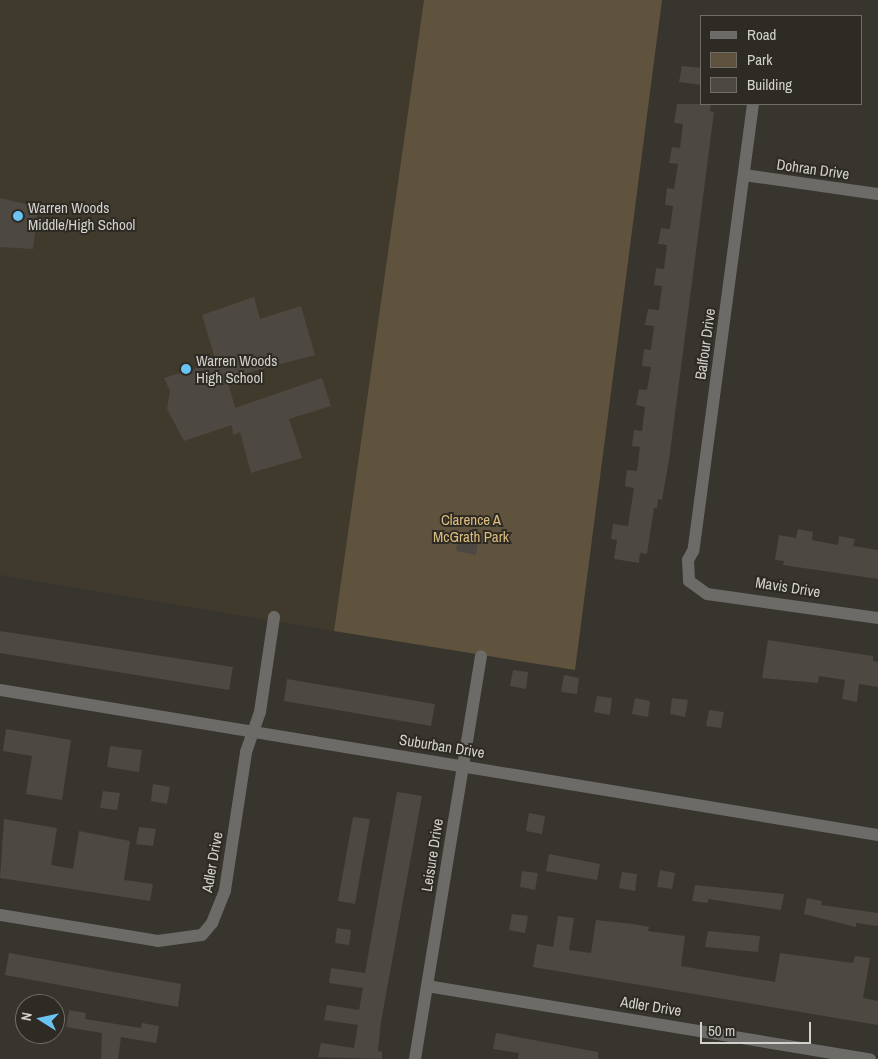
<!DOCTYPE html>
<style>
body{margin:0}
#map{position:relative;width:878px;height:1059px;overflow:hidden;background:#38342e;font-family:"Archivo Narrow",sans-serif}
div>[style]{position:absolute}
.built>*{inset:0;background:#403a2d}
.green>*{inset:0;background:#5f533d}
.building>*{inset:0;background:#4d4942}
.minor>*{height:12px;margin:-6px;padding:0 6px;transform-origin:6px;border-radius:6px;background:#6c6b67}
.dots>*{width:14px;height:14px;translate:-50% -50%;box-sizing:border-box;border:2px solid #2e2a24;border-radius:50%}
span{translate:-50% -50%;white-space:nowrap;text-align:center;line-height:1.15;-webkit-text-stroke:4px #2e2a24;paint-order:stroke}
.street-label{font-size:15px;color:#d3d1cd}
.poi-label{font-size:15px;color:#d3d1cd}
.left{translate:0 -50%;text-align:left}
.park-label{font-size:15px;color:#dbbd7f}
.legend{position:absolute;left:700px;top:15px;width:162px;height:90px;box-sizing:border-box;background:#2e2a24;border:1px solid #706d68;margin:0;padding:6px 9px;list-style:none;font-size:15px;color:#d3d1cd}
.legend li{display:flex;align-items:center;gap:10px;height:25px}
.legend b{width:25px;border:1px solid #706d68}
.north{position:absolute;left:15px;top:994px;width:50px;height:50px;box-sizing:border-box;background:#2e2a24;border:1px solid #706d68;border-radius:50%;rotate:280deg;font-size:14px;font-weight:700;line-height:20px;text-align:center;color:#d3d1cd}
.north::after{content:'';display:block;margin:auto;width:18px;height:22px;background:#6bc3f2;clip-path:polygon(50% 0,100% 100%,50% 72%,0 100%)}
.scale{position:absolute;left:700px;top:1022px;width:111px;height:22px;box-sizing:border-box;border:2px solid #d3d1cd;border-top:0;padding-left:6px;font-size:15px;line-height:18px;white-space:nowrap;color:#d3d1cd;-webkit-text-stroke:4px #2e2a24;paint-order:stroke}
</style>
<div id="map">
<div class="built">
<div style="clip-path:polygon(0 0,424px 0,334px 631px,0 575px)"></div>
</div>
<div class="green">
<div style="clip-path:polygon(424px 0,662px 0,575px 670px,334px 631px)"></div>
</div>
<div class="building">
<div style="clip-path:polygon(682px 66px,702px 68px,702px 85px,679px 82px)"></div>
<div style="clip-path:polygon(677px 104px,711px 104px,710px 111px,714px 112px,669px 460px,662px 500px,658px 499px,657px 508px,654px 508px,647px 554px,640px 553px,639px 563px,614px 559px,617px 540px,611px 539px,613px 524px,628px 526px,634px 488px,625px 486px,627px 470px,637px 471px,640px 447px,632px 446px,634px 430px,642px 431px,645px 407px,636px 405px,639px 389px,647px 390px,651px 367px,642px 366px,644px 349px,651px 350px,654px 326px,645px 325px,648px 309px,659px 310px,662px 286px,654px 285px,656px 268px,664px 269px,667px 245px,658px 244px,661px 228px,670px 229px,673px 206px,665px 205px,667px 188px,674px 189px,678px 164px,669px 163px,672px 147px,680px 148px,683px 124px,674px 123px)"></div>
<div style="clip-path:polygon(0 198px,38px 207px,33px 249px,0 247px)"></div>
<div style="clip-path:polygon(254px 297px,260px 319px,301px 306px,315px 355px,227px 378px,235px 408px,322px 378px,331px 406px,289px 419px,302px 458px,251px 473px,240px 432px,233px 435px,232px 425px,184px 441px,167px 409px,170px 391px,164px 378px,216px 362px,202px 315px)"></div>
<div style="clip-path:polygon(798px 529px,813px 532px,812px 540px,838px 545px,839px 536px,855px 539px,853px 546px,878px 550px,878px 579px,783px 565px,784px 561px,775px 560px,779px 535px,796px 538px)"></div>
<div style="clip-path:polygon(458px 539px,478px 542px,476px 555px,456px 551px)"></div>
<div style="clip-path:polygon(0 631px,233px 667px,229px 690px,0 653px)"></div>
<div style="clip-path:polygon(768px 640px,873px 656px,873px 661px,878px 662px,878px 687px,859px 684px,857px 702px,842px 699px,845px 680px,819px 676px,818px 683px,762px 678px)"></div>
<div style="clip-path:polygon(513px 670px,528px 672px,526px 689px,510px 686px)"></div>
<div style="clip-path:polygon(564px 675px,579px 678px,577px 694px,561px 692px)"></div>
<div style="clip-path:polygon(287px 679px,435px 704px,431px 726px,284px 701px)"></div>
<div style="clip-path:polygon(597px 696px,612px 698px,610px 715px,594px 712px)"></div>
<div style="clip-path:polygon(635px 698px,650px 701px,648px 717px,632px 714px)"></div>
<div style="clip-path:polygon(672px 698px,688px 700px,685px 717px,670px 714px)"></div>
<div style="clip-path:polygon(709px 710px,724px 712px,721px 728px,706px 726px)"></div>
<div style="clip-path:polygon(6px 729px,71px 740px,62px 800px,26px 794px,32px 756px,3px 751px)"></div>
<div style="clip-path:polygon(110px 746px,142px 750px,139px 772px,107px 767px)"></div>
<div style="clip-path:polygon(153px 784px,170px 787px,167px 804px,151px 801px)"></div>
<div style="clip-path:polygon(103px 791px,120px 793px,117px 810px,100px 808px)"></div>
<div style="clip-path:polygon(397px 792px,422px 796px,381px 1022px,378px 1051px,382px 1052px,382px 1059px,318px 1057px,321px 1043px,354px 1048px,358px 1025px,324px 1020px,327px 1005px,359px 1010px,363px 988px,329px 983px,331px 968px,365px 973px)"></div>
<div style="clip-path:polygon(529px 813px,545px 816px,542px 834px,526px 831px)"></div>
<div style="clip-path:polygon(353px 817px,370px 819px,355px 904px,338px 901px)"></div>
<div style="clip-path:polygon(4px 819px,57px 828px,51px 865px,73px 869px,79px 831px,130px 841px,124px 880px,153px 884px,150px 901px,0 878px)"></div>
<div style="clip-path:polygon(139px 827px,156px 829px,153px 846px,136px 844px)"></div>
<div style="clip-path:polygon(549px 854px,600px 864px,597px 880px,546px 871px)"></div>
<div style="clip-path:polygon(660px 870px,675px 873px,672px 889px,657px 887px)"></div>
<div style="clip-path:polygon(522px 871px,538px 873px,535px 890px,520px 887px)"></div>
<div style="clip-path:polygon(622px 872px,637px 874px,635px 891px,619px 888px)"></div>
<div style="clip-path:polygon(695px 885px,784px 894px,781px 910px,708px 899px,708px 903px,692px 901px)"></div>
<div style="clip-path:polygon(807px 898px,822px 901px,821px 905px,878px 913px,878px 926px,856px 923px,856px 927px,804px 914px)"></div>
<div style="clip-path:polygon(512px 914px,528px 916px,525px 933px,509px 930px)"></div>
<div style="clip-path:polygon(558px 916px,574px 918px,569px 950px,591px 953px,596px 920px,633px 924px,649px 927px,648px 931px,685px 936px,681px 966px,775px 982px,780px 953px,853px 963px,855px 956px,870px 958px,863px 998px,878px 1001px,878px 1025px,533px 967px,537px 944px,553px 947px)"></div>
<div style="clip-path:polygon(337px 928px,351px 930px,349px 945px,335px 943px)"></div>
<div style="clip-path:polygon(708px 931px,760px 936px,758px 952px,705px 947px)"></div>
<div style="clip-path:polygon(9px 953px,181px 984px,178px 1007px,5px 975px)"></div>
<div style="clip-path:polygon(69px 1010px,86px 1013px,85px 1019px,141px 1028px,142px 1023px,159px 1026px,156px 1043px,121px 1037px,118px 1059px,101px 1059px,102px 1033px,66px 1027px)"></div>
<div style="clip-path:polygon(496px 1033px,598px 1052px,598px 1059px,518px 1059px,519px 1053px,493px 1049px)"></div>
</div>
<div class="minor">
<div style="left:753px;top:104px;width:451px;rotate:97.6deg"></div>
<div style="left:693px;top:551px;width:10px;rotate:119deg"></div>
<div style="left:688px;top:560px;width:21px;rotate:87deg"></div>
<div style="left:689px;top:581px;width:22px;rotate:36deg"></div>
<div style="left:707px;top:594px;width:173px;rotate:8deg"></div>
<div style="left:744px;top:175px;width:135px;rotate:8.1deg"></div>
<div style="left:0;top:690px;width:890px;rotate:9.38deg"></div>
<div style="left:0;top:915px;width:160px;rotate:9.3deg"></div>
<div style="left:158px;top:941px;width:44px;rotate:-7.8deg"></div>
<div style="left:202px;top:935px;width:16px;rotate:-50deg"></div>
<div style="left:212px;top:923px;width:35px;rotate:-68deg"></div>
<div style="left:225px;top:890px;width:140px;rotate:-81.3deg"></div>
<div style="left:246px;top:752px;width:42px;rotate:-70.7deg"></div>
<div style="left:260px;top:712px;width:96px;rotate:-81.6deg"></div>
<div style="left:427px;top:986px;width:449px;rotate:9.4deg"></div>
<div style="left:415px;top:1059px;width:408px;rotate:-80.7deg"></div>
</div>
<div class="dots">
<div style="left:18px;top:216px;background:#6bc3f2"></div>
<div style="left:186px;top:369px;background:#6bc3f2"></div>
</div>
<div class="street-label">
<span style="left:813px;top:169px;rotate:8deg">Dohran Drive</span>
<span style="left:705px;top:344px;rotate:-82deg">Balfour Drive</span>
<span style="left:788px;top:587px;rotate:9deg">Mavis Drive</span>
<span style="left:442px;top:746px;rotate:9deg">Suburban Drive</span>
<span style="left:432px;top:855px;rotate:-81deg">Leisure Drive</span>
<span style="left:212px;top:862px;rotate:-80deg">Adler Drive</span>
<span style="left:651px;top:1006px;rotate:9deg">Adler Drive</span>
</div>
<div class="poi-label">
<span class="left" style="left:28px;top:216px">Warren Woods<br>Middle/High School</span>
<span class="left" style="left:196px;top:369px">Warren Woods<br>High School</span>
</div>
<div class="park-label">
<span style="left:471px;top:528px">Clarence A<br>McGrath Park</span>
</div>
<ul class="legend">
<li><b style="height:6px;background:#6c6b67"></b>Road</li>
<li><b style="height:14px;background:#5f533d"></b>Park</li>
<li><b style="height:14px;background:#4d4942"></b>Building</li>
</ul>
<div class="north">N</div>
<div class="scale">50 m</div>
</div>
